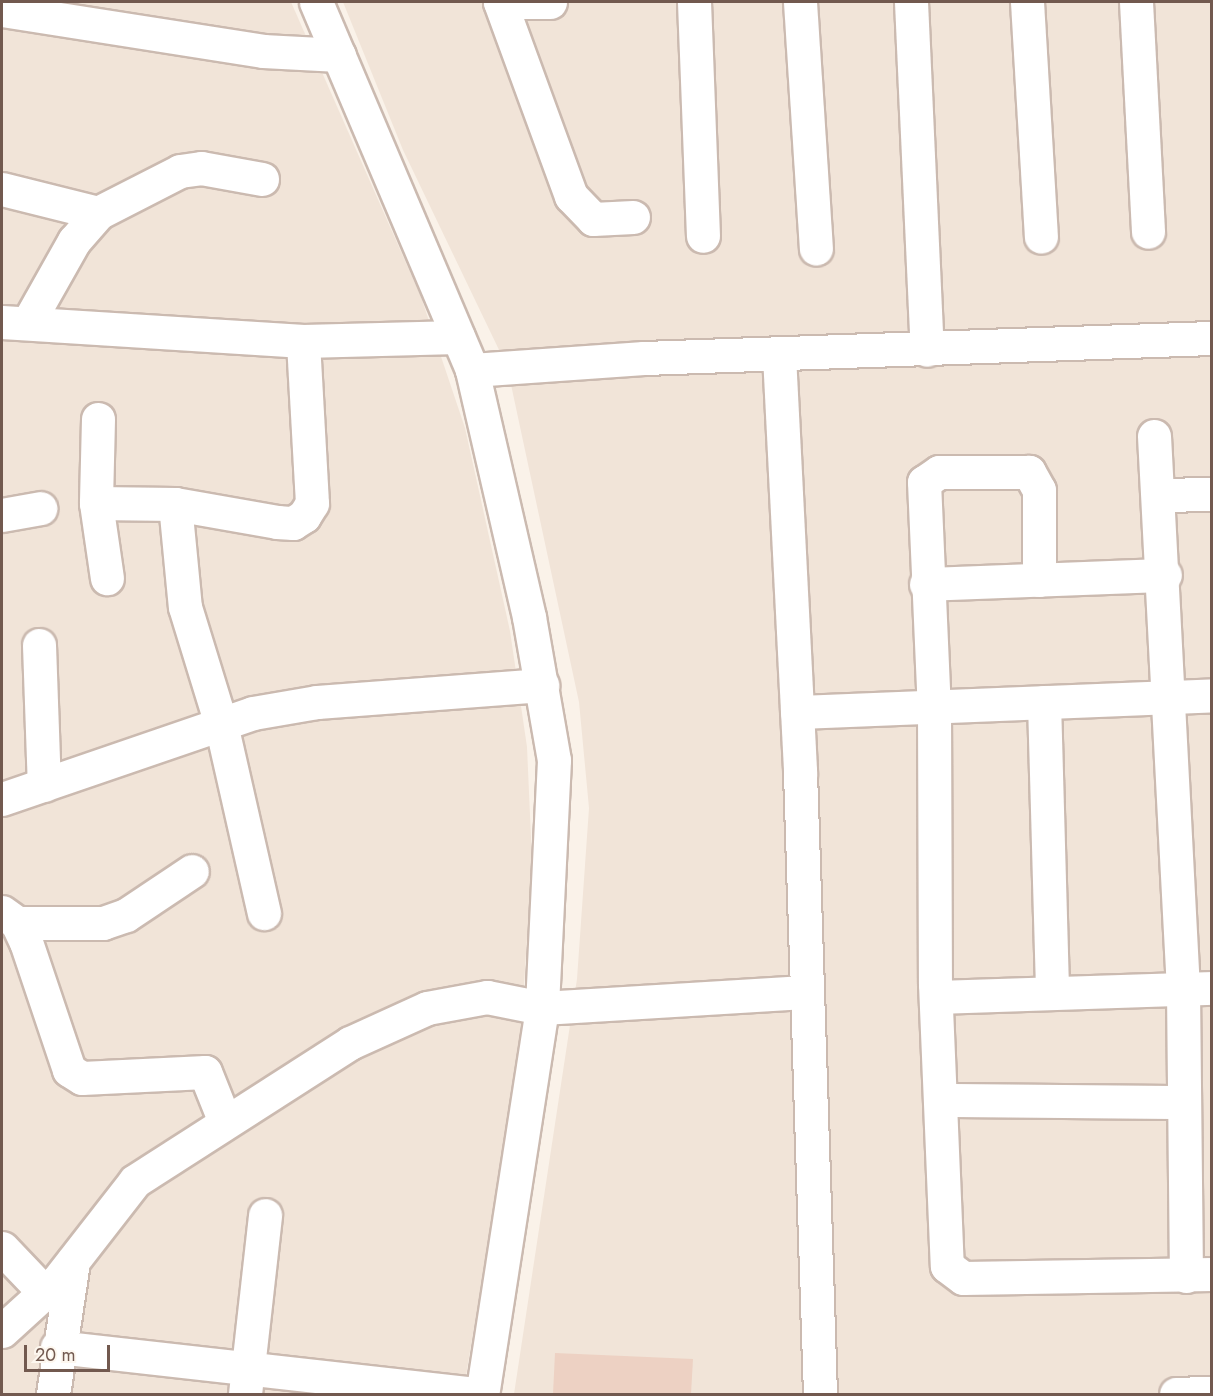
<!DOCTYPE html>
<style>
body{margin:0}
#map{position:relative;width:1213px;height:1396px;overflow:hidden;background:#faf2e9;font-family:Jost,sans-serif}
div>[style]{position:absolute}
.residential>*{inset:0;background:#f1e4d8}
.building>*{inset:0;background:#edd1c3}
.roads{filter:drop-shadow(2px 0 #cbbab0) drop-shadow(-2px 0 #cbbab0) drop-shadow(0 2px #cbbab0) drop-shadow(0 -2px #cbbab0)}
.minor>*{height:33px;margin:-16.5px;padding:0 16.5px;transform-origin:16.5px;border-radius:16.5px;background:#fff}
span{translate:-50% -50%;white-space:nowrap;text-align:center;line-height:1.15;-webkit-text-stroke:6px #fdf7ef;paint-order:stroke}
.frame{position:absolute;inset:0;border:3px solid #72594f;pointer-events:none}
.scale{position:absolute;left:24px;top:1345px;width:86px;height:27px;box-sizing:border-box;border:3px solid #72594f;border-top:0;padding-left:8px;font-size:18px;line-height:21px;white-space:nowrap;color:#72594f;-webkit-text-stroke:4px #fdf7ef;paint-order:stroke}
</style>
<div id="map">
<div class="residential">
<div style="clip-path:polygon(2px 2px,291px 2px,421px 297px,465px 428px,510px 631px,527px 747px,532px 860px,520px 1047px,463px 1394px,2px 1394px)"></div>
<div style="clip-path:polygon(343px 2px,1211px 2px,1211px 325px,501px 354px,403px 150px)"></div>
<div style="clip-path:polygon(1211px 352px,1211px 1394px,514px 1394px,577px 979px,589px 808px,579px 702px,510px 380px)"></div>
</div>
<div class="building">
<div style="clip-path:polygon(555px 1353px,693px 1359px,691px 1394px,553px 1394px)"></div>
</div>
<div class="roads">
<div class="minor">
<div style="left:316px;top:2px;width:400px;rotate:67deg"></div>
<div style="left:472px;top:370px;width:253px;rotate:77deg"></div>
<div style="left:529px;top:617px;width:145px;rotate:80.1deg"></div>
<div style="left:554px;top:760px;width:248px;rotate:92.8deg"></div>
<div style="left:542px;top:1008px;width:391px;rotate:98.8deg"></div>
<div style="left:550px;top:2px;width:50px;rotate:180deg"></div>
<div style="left:500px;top:2px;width:207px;rotate:69.9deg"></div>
<div style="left:571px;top:196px;width:32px;rotate:46deg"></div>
<div style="left:593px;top:219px;width:40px;rotate:-2.9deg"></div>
<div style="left:694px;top:2px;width:234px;rotate:87.8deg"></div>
<div style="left:800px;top:2px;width:247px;rotate:86.3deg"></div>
<div style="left:911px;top:2px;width:348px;rotate:87.4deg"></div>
<div style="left:1027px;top:2px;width:235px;rotate:86.6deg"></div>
<div style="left:1136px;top:2px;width:230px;rotate:87deg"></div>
<div style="left:2px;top:10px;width:264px;rotate:8.9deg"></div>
<div style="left:263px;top:51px;width:76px;rotate:3deg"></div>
<div style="left:2px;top:189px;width:99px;rotate:14deg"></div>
<div style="left:30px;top:319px;width:90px;rotate:-60.6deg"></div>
<div style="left:74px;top:241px;width:37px;rotate:-49deg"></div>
<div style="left:98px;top:213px;width:92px;rotate:-27.1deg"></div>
<div style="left:180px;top:171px;width:21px;rotate:-8deg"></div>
<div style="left:201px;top:168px;width:62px;rotate:10.2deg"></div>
<div style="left:2px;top:322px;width:302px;rotate:3.6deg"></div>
<div style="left:303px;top:341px;width:155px;rotate:-1.5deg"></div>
<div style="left:779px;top:355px;width:418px;rotate:87.1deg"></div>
<div style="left:800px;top:772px;width:622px;rotate:88.16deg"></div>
<div style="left:472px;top:370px;width:172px;rotate:-4deg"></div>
<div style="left:644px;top:358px;width:568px;rotate:-2.02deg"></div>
<div style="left:98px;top:419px;width:84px;rotate:91.4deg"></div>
<div style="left:96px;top:503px;width:76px;rotate:81.7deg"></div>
<div style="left:1154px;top:436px;width:555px;rotate:87deg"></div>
<div style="left:1183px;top:990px;width:286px;rotate:89.4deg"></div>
<div style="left:1159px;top:495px;width:53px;rotate:-1.1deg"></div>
<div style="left:96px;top:503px;width:79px;rotate:0.7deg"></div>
<div style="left:175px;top:504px;width:104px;rotate:10deg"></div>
<div style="left:277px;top:522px;width:16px;rotate:4deg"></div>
<div style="left:293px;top:523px;width:13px;rotate:-32deg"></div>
<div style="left:304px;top:516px;width:15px;rotate:-58deg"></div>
<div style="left:312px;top:503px;width:162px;rotate:-93.2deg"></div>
<div style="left:175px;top:504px;width:103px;rotate:84.5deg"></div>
<div style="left:185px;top:607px;width:122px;rotate:72.9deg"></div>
<div style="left:221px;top:724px;width:194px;rotate:77.2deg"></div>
<div style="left:2px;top:515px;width:39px;rotate:-10deg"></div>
<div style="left:1039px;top:580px;width:90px;rotate:-90deg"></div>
<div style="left:1039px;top:490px;width:21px;rotate:-119deg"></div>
<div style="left:1029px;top:472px;width:90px;rotate:180deg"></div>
<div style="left:939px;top:472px;width:18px;rotate:146deg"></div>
<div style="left:924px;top:482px;width:227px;rotate:87.5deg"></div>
<div style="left:934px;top:709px;width:275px;rotate:89.8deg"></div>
<div style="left:935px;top:984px;width:282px;rotate:87.6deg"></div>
<div style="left:947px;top:1266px;width:20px;rotate:37deg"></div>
<div style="left:963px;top:1278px;width:249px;rotate:-0.9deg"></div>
<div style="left:926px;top:584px;width:239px;rotate:-2.2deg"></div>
<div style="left:39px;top:645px;width:140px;rotate:88deg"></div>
<div style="left:1044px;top:702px;width:289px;rotate:88.4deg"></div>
<div style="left:797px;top:712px;width:415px;rotate:-2.3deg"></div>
<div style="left:2px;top:799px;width:265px;rotate:-18.9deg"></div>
<div style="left:253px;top:713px;width:65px;rotate:-9.8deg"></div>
<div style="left:317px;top:702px;width:226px;rotate:-4.3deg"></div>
<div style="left:2px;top:912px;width:19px;rotate:36deg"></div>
<div style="left:17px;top:923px;width:21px;rotate:65deg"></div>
<div style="left:26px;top:942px;width:135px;rotate:71.4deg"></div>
<div style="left:69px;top:1070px;width:15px;rotate:32deg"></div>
<div style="left:82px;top:1078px;width:123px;rotate:-2.8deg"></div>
<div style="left:205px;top:1072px;width:54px;rotate:68.2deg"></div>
<div style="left:17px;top:923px;width:86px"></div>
<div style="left:103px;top:923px;width:24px;rotate:-19deg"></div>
<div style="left:126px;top:915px;width:79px;rotate:-33.7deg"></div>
<div style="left:938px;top:997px;width:274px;rotate:-1.9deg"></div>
<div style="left:942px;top:1100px;width:242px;rotate:0.5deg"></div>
<div style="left:2px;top:1248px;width:62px;rotate:46.3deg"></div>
<div style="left:2px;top:1331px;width:76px;rotate:-42.3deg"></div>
<div style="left:58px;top:1280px;width:125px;rotate:-52.1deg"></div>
<div style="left:135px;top:1181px;width:255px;rotate:-32.7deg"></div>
<div style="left:350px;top:1043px;width:85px;rotate:-24.4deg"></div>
<div style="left:427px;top:1008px;width:61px;rotate:-10.4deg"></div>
<div style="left:487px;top:997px;width:56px;rotate:11.3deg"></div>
<div style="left:542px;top:1008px;width:263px;rotate:-3.5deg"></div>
<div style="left:57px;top:1347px;width:420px;rotate:6.4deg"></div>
<div style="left:53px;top:1394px;width:134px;rotate:-81.4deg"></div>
<div style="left:245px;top:1394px;width:180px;rotate:-83.6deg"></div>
<div style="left:1176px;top:1394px;width:36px;rotate:-2deg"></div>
</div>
</div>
<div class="frame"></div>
<div class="scale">20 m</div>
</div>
